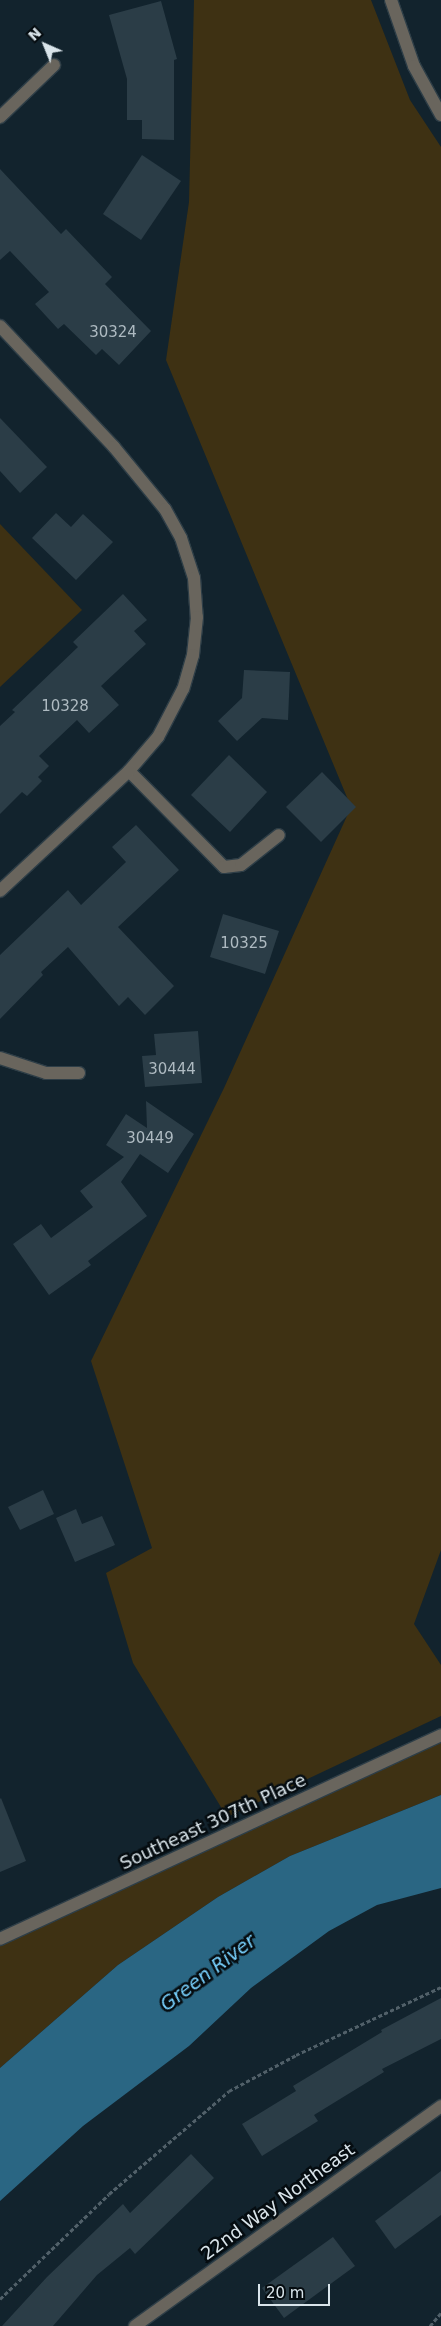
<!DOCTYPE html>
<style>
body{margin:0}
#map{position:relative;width:441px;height:2326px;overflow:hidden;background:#12232d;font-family:"DejaVu Sans",sans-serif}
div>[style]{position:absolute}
.green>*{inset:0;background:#3e3113}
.water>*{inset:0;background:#2a6683}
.building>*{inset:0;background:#2b3d47}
.path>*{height:3px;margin-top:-1.5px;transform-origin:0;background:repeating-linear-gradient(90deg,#516069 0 4px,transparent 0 6.5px)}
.roads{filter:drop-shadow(1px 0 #2e3e47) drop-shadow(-1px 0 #2e3e47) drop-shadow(0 1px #2e3e47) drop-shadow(0 -1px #2e3e47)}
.service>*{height:12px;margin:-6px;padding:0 6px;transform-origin:6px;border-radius:6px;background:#69655d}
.minor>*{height:12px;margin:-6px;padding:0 6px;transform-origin:6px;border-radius:6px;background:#69655d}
.tertiary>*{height:12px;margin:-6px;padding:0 6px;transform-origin:6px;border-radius:6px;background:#69655d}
span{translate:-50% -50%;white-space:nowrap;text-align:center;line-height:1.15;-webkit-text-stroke:5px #050c10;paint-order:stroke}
.number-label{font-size:15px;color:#aebac1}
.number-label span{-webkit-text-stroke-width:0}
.street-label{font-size:18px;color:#d9e4ea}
.water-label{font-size:19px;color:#78d1fe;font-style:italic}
.north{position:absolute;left:20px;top:20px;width:50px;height:50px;-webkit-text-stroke:4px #050c10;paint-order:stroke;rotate:316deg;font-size:14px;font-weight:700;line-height:20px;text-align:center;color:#d9e4ea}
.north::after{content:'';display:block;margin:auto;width:18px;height:22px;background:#d9e4ea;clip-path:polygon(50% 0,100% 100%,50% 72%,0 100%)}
.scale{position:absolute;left:258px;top:2284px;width:72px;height:22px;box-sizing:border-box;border:2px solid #d9e4ea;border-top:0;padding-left:6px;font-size:15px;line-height:18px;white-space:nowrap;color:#d9e4ea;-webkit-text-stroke:4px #050c10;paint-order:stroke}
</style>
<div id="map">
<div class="green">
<div style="clip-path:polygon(194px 0,371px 0,410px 100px,441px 147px,441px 1550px,414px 1624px,441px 1665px,441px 1716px,227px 1817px,133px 1663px,106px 1573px,152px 1548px,91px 1361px,224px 1088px,351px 807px,166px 360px,189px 202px)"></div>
<div style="clip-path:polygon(0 524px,82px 610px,0 687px)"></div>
<div style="clip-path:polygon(441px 1741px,441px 1795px,290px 1856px,218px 1897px,118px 1965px,0 2068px,0 1940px)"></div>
</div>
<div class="water">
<div style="clip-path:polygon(441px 1795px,441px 1888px,377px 1905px,329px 1931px,251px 1988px,189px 2046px,83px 2126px,0 2201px,0 2068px,118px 1965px,218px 1897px,290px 1856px)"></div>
</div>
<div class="building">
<div style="clip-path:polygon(161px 1px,177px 59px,174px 60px,174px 140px,142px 139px,142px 120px,127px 120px,127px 79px,109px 15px)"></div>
<div style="clip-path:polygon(142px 155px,181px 181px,141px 240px,103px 214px)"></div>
<div style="clip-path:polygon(0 169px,61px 234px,66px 229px,112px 277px,105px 284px,151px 331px,119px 365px,102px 349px,96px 355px,64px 324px,58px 329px,35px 304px,49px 292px,10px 251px,0 260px)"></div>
<div style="clip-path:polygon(0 418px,47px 467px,20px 493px,0 471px)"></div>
<div style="clip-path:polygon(56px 513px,71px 527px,83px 514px,113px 542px,76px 580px,32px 538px)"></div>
<div style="clip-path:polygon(123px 594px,147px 620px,134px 631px,146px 644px,101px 686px,119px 705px,89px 733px,77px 720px,39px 756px,49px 766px,38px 777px,42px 781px,27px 796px,22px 792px,0 814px,0 726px,15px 712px,12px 710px,78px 647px,73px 642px)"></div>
<div style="clip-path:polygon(244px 670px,290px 672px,288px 720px,262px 718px,237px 741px,218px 721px,242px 698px)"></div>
<div style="clip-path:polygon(229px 755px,267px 792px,230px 832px,191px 795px)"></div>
<div style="clip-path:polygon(322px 772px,356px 807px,321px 842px,286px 807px)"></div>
<div style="clip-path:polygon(136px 825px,179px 870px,118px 927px,174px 986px,145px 1015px,128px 997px,119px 1006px,68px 947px,41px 972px,43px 975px,0 1019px,0 955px,68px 890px,81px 905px,126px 862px,112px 847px)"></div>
<div style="clip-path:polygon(223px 914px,279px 931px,265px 974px,210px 957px)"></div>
<div style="clip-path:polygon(198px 1031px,202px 1083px,145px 1087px,142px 1056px,156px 1055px,154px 1034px)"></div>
<div style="clip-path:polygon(146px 1101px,194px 1134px,168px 1173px,140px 1154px,121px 1182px,147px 1216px,88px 1261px,91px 1265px,49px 1295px,13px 1244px,41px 1224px,51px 1238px,93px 1207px,80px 1191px,124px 1157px,106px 1145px,126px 1114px,147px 1128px)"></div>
<div style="clip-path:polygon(43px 1490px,54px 1514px,20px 1530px,8px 1507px)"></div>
<div style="clip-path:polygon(76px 1509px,82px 1524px,102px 1516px,115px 1545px,75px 1562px,56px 1518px)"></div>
<div style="clip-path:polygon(1px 1798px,26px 1861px,0 1872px,0 1799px)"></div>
<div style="clip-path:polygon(441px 1998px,441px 2039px,382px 2069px,384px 2072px,314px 2115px,318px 2121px,262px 2156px,242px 2124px,296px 2091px,293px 2086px,382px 2032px,381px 2030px)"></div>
<div style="clip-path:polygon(191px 2154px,214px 2178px,135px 2254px,130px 2248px,97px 2275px,53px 2326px,2px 2326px,47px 2277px,123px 2204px,130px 2213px)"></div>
<div style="clip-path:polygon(441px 2171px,441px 2215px,395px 2249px,375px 2221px)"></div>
<div style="clip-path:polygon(333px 2237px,355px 2266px,284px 2318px,262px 2288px)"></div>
</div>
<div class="path">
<div style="left:0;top:2299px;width:151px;rotate:-43.9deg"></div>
<div style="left:109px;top:2194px;width:158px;rotate:-40.6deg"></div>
<div style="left:229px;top:2091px;width:76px;rotate:-28.2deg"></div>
<div style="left:296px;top:2055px;width:160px;rotate:-25.1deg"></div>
<div style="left:430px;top:2326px;width:17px;rotate:-50deg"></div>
</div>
<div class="roads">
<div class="service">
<div style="left:129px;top:771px;width:135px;rotate:45.3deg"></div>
<div style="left:224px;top:867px;width:17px;rotate:-7deg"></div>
<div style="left:241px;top:865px;width:48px;rotate:-38.3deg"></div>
</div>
<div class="minor">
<div style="left:391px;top:0;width:70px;rotate:70.8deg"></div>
<div style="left:414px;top:66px;width:56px;rotate:61.1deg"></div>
<div style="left:0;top:117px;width:75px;rotate:-43.9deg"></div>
<div style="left:0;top:326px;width:166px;rotate:46.7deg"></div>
<div style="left:114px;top:447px;width:80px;rotate:50.6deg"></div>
<div style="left:165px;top:509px;width:33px;rotate:61deg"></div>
<div style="left:181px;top:538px;width:42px;rotate:72deg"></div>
<div style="left:194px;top:578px;width:39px;rotate:86deg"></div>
<div style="left:197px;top:617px;width:38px;rotate:96deg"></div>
<div style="left:193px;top:655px;width:35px;rotate:106deg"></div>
<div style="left:183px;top:689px;width:54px;rotate:117.5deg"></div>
<div style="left:158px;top:737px;width:45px;rotate:130.5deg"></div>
<div style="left:129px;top:771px;width:176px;rotate:137.1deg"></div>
<div style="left:0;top:1058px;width:48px;rotate:18.1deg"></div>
<div style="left:46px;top:1073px;width:33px"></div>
<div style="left:135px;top:2326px;width:377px;rotate:-35.7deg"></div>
</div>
<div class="tertiary">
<div style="left:0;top:1939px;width:486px;rotate:-24.8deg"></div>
</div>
</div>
<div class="number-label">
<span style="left:113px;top:333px">30324</span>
<span style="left:65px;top:707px">10328</span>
<span style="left:244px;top:944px">10325</span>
<span style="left:172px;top:1070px">30444</span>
<span style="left:150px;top:1139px">30449</span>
</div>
<div class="street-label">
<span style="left:213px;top:1822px;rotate:-25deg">Southeast 307th Place</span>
<span style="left:278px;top:2202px;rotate:-36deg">22nd Way Northeast</span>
</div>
<div class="water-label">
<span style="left:208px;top:1973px;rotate:-37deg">Green River</span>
</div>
<div class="north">N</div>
<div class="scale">20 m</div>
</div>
